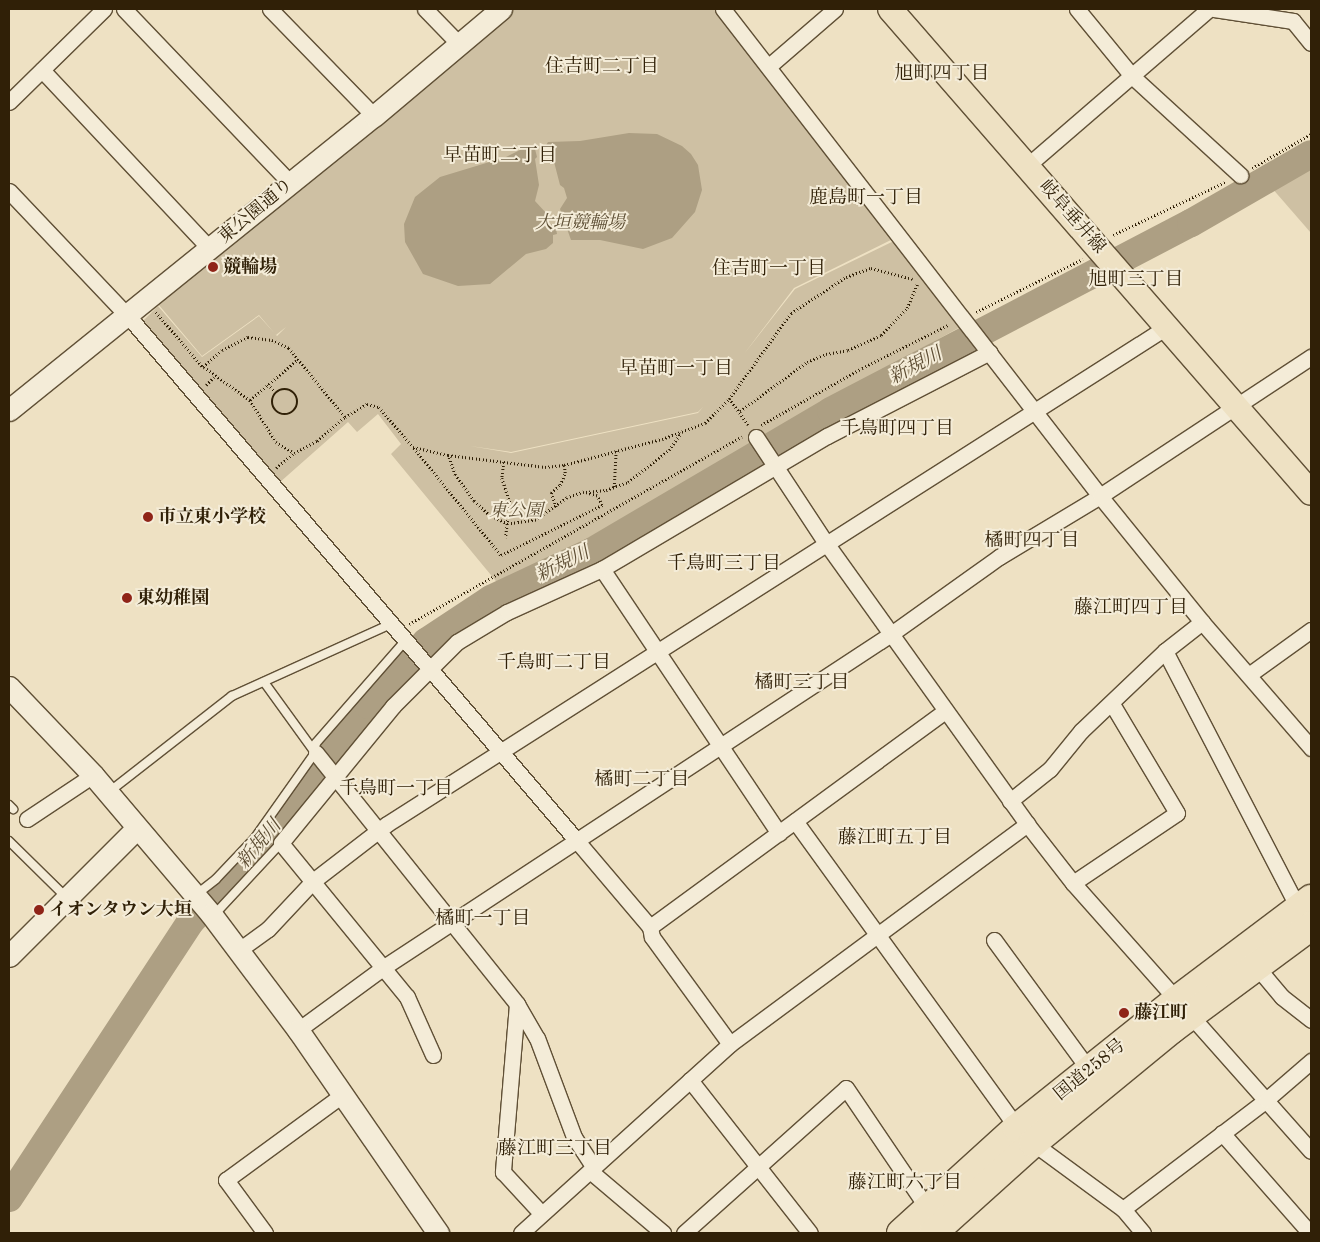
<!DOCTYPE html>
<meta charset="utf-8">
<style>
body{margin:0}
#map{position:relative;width:1320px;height:1242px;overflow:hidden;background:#eee1c3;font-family:"Old Standard TT","Noto Serif JP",serif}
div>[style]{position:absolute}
.green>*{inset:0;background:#cec0a3}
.water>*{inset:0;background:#ad9f83}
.river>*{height:28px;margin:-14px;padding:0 14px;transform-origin:14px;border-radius:14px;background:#ad9f83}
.path>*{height:2.5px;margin-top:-1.25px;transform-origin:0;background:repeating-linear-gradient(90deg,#302007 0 1px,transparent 0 3.5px)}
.path>.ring{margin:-1.25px;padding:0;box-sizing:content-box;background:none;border:2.5px solid #302007;border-radius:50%}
.roads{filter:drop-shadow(1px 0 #605036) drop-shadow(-1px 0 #605036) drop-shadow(0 1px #605036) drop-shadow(0 -1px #605036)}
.lane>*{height:8px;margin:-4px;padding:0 4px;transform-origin:4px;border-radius:4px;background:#f4ecd8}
.street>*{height:15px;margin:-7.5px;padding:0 7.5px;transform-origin:7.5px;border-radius:7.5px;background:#f4ecd8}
.secondary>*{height:21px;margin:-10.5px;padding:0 10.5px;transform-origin:10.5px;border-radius:10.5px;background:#f4ecd8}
.primary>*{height:24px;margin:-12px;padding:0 12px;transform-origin:12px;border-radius:12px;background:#eee1c3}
.highway>*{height:28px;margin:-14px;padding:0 14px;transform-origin:14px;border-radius:14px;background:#eee1c3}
.dots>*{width:14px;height:14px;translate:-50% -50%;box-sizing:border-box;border:2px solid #f4ecd8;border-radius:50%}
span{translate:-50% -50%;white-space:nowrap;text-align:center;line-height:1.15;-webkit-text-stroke:4px #f4ecd8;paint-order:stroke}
.street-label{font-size:18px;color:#302007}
.park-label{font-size:18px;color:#5f5036;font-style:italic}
.poi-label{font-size:18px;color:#302007;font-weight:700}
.left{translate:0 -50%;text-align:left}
.neighbourhood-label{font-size:19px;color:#302007}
.water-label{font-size:19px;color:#5c4c32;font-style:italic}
.frame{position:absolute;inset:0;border:10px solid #302007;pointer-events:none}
</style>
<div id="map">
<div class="green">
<div style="clip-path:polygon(evenodd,513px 9px,723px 9px,901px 235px,794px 288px,744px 354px,795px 289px,900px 238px,964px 325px,849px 388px,707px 473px,500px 586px,391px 454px,401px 444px,378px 414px,357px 432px,348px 422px,279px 483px,141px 323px,158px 306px,202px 357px,259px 316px,277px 336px,286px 327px,276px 335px,259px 315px,202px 356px,158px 304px,513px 9px,703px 407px,698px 413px,511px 453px,470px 446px,511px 452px,698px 412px,703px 407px)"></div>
<div style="clip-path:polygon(1311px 165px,1311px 233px,1271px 187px)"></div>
</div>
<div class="water">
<div style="clip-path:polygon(629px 133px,657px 134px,682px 146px,691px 154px,698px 165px,702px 190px,695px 212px,672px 238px,643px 249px,600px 240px,571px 240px,560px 209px,567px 198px,564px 188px,560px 185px,553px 158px,546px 156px,545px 147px,548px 142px,580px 141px)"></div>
<div style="clip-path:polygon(528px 146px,535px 149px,537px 157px,535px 159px,539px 185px,535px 201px,547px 214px,550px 225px,555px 223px,557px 234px,553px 235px,553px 243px,546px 249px,526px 254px,490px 284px,458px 286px,423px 274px,405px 242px,404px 224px,415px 197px,440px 177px,506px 157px)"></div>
</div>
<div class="river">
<div style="left:9px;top:1198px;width:331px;rotate:-56.7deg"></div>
<div style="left:191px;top:921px;width:93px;rotate:-46.3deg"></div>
<div style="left:255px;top:854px;width:187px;rotate:-52.8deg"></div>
<div style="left:368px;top:705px;width:86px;rotate:-47.4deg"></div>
<div style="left:426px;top:642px;width:78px;rotate:-33.5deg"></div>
<div style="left:491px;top:599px;width:110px;rotate:-25.2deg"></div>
<div style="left:591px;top:552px;width:278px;rotate:-30.4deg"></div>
<div style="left:831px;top:411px;width:406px;rotate:-27.6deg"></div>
<div style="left:1191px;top:223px;width:138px;rotate:-29.9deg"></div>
</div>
<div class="path">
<div style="left:1252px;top:168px;width:68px;rotate:-30deg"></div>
<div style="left:1113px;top:235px;width:124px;rotate:-25.3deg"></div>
<div style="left:156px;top:312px;width:72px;rotate:49.5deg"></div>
<div style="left:203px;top:367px;width:25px;rotate:-42deg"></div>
<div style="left:222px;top:350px;width:29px;rotate:-27deg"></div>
<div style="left:248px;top:337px;width:24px;rotate:7deg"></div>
<div style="left:272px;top:340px;width:19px;rotate:25deg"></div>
<div style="left:289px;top:348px;width:89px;rotate:50.9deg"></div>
<div style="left:345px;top:417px;width:26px;rotate:-31deg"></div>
<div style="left:367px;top:404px;width:12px;rotate:14deg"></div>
<div style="left:379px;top:407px;width:52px;rotate:49.6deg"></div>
<div style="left:413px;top:447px;width:36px;rotate:13deg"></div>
<div style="left:448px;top:455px;width:98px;rotate:7.1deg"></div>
<div style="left:545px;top:467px;width:19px;rotate:-6deg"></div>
<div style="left:564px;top:465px;width:101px;rotate:-14.9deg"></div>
<div style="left:662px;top:439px;width:46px;rotate:-20.4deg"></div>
<div style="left:705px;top:423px;width:34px;rotate:-45deg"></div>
<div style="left:976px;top:312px;width:119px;rotate:-26.4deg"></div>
<div style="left:204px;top:367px;width:57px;rotate:35.7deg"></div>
<div style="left:250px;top:400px;width:49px;rotate:58.2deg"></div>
<div style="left:276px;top:442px;width:21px;rotate:31deg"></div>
<div style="left:268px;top:384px;width:12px;rotate:48deg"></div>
<div style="left:206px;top:385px;width:11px;rotate:-45deg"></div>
<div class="ring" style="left:272px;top:389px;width:23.5px;height:23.5px"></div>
<div style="left:250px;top:400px;width:63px;rotate:-40.5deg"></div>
<div style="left:740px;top:411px;width:83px;rotate:-36.2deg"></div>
<div style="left:807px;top:362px;width:21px;rotate:-23deg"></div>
<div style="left:826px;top:354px;width:22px;rotate:-10deg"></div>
<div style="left:848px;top:350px;width:36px;rotate:-24deg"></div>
<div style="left:881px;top:335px;width:37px;rotate:-46deg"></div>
<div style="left:907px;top:308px;width:26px;rotate:-67deg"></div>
<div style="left:748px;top:425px;width:32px;rotate:-126deg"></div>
<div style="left:729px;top:399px;width:106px;rotate:-54.2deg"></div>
<div style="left:791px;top:313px;width:66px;rotate:-33.2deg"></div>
<div style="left:846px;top:277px;width:27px;rotate:-20deg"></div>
<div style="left:871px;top:268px;width:43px;rotate:14.7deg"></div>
<div style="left:761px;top:425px;width:116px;rotate:-29.4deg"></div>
<div style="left:862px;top:368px;width:96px;rotate:-26.6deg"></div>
<div style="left:414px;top:448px;width:138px;rotate:50.9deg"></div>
<div style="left:501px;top:555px;width:113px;rotate:-26.3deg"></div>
<div style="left:602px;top:505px;width:10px;rotate:-119deg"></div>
<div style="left:597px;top:496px;width:14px;rotate:-163deg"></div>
<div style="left:584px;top:492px;width:18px;rotate:161deg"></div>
<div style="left:567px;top:498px;width:38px;rotate:145deg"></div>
<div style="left:536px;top:520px;width:28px;rotate:172deg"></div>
<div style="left:508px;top:524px;width:20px;rotate:-156deg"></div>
<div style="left:490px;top:516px;width:22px;rotate:-137deg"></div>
<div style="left:474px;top:501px;width:32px;rotate:-126deg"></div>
<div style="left:455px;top:475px;width:21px;rotate:-109deg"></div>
<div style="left:504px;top:462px;width:16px;rotate:97deg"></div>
<div style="left:502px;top:478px;width:26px;rotate:72deg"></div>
<div style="left:510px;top:503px;width:35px;rotate:97deg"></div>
<div style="left:276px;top:468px;width:23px;rotate:-40deg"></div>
<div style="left:294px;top:453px;width:26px;rotate:-28deg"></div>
<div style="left:317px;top:441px;width:37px;rotate:-41deg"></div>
<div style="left:614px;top:487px;width:37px;rotate:-87deg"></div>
<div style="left:586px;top:492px;width:20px;rotate:-6deg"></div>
<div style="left:606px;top:490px;width:23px;rotate:-20deg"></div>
<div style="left:628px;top:482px;width:52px;rotate:-38deg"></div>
<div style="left:669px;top:450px;width:21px;rotate:-55deg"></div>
<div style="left:556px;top:507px;width:15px;rotate:-110deg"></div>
<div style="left:551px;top:493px;width:12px;rotate:-42deg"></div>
<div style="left:560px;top:485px;width:13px;rotate:-67deg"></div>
<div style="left:565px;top:473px;width:8px;rotate:-97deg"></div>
<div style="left:409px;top:624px;width:382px;rotate:-29.4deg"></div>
</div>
<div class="roads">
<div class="lane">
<div style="left:264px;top:682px;width:85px;rotate:54.1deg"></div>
<div style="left:314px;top:751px;width:8px;rotate:-76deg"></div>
<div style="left:316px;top:743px;width:135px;rotate:-48.9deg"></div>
<div style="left:109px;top:792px;width:156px;rotate:-38deg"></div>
<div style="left:232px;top:696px;width:175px;rotate:-24.4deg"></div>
<div style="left:9px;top:805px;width:6px;rotate:45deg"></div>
<div style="left:9px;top:841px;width:80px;rotate:44.5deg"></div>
<div style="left:197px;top:894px;width:24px;rotate:-38deg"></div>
<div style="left:216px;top:879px;width:55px;rotate:-46.5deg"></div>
<div style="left:254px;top:839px;width:105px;rotate:-54.7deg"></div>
<div style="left:214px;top:915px;width:98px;rotate:-47.1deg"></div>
</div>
<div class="street">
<div style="left:124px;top:9px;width:240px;rotate:46.3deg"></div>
<div style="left:270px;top:9px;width:149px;rotate:45.8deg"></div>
<div style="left:425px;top:9px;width:49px;rotate:45.8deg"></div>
<div style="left:723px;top:9px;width:616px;rotate:52.26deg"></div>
<div style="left:1100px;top:496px;width:162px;rotate:51deg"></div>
<div style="left:1202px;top:622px;width:167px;rotate:49.1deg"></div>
<div style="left:1077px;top:9px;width:87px;rotate:50.6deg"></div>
<div style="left:1132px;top:76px;width:147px;rotate:42.5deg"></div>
<div style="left:1214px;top:9px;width:80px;rotate:8.6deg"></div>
<div style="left:1293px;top:21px;width:28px;rotate:51deg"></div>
<div style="left:769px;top:66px;width:87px;rotate:-40.8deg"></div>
<div style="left:42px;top:70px;width:245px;rotate:46.8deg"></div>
<div style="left:9px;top:102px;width:133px;rotate:-44.4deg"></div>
<div style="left:1027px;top:166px;width:240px;rotate:-40.8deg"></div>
<div style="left:9px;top:191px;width:183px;rotate:46.5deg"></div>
<div style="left:135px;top:324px;width:680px;rotate:49.47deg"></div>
<div style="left:577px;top:841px;width:113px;rotate:49.7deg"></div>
<div style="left:650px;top:927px;width:10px;rotate:79deg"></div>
<div style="left:652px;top:937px;width:132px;rotate:53.9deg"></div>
<div style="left:756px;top:437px;width:127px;rotate:56.6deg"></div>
<div style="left:826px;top:543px;width:345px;rotate:54.4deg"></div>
<div style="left:1027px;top:824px;width:75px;rotate:52.1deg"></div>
<div style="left:1073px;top:883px;width:358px;rotate:48.4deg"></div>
<div style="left:602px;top:569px;width:318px;rotate:56.2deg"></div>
<div style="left:1165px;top:651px;width:289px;rotate:62.6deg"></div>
<div style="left:1250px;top:674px;width:75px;rotate:-35.8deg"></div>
<div style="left:316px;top:753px;width:322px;rotate:51.3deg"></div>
<div style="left:517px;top:1004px;width:39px;rotate:60deg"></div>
<div style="left:537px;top:1038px;width:106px;rotate:69.5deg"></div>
<div style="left:574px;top:1137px;width:37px;rotate:57deg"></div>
<div style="left:1010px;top:801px;width:51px;rotate:-38.7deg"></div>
<div style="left:1050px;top:769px;width:49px;rotate:-50.8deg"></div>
<div style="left:1081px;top:731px;width:116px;rotate:-43.6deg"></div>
<div style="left:1165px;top:651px;width:47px;rotate:-38.1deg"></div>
<div style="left:27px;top:819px;width:79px;rotate:-33.7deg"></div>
<div style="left:795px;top:821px;width:379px;rotate:54.1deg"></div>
<div style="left:1073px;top:883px;width:125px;rotate:-33.9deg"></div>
<div style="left:1177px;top:813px;width:127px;rotate:-120.8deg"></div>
<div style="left:650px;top:927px;width:364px;rotate:-36.2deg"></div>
<div style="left:994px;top:940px;width:161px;rotate:53.8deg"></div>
<div style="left:239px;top:950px;width:36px;rotate:-36deg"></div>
<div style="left:268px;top:929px;width:66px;rotate:-46.8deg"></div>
<div style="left:313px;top:881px;width:93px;rotate:-37.6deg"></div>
<div style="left:387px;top:824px;width:926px;rotate:-32.52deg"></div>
<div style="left:1256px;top:966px;width:40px;rotate:50deg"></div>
<div style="left:1282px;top:997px;width:37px;rotate:38deg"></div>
<div style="left:517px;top:1004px;width:169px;rotate:94.8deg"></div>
<div style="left:503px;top:1172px;width:56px;rotate:47.2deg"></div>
<div style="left:298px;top:1030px;width:107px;rotate:-36.2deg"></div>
<div style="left:384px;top:967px;width:607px;rotate:-33.3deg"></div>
<div style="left:891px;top:634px;width:133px;rotate:-35.5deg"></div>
<div style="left:999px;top:557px;width:118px;rotate:-31.1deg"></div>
<div style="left:1100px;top:496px;width:253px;rotate:-33.4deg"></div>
<div style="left:433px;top:1055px;width:64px;rotate:-114.1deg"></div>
<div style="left:407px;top:997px;width:199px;rotate:-129.3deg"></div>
<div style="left:281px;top:843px;width:177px;rotate:-50.7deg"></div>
<div style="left:393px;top:706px;width:91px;rotate:-45deg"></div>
<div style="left:457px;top:642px;width:58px;rotate:-31deg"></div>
<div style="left:507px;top:612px;width:104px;rotate:-24.4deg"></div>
<div style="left:602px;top:569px;width:261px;rotate:-30.6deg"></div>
<div style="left:827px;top:436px;width:183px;rotate:-27.3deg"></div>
<div style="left:690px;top:1080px;width:194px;rotate:51.9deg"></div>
<div style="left:1222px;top:1133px;width:133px;rotate:48.7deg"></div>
<div style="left:1033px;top:1143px;width:112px;rotate:36.3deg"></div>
<div style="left:1123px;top:1209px;width:31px;rotate:50deg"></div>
<div style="left:590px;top:1171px;width:96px;rotate:40.3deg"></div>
<div style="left:1123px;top:1209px;width:180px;rotate:-37.3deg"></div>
<div style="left:1266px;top:1100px;width:60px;rotate:-40.9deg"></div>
<div style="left:265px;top:1233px;width:66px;rotate:-126.3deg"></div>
<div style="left:226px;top:1180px;width:144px;rotate:-36.2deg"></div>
<div style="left:521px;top:1233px;width:282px;rotate:-42.1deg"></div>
<div style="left:730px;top:1044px;width:370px;rotate:-36.5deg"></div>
<div style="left:684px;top:1233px;width:217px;rotate:-41.8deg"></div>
<div style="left:846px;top:1088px;width:146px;rotate:55.9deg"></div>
</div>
<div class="secondary">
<div style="left:9px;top:410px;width:469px;rotate:-38.9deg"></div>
<div style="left:374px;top:116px;width:166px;rotate:-40.1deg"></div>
<div style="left:9px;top:687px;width:122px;rotate:46.3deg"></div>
<div style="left:93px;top:775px;width:182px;rotate:49.7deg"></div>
<div style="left:211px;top:914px;width:145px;rotate:53.1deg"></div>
<div style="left:298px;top:1030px;width:247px;rotate:55.4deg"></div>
<div style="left:9px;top:956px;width:181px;rotate:-45deg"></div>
</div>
<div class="primary">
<div style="left:890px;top:9px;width:641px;rotate:48.98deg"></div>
</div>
<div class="highway">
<div style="left:901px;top:1233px;width:156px;rotate:-42.2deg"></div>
<div style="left:1017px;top:1128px;width:205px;rotate:-38.7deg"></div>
<div style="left:1177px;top:1000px;width:168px;rotate:-37deg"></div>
<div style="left:933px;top:1233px;width:135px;rotate:-42deg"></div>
<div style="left:1033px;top:1143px;width:180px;rotate:-39.4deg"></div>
<div style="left:1172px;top:1029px;width:173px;rotate:-36.5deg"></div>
</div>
</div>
<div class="dots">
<div style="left:213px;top:267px;background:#8f2418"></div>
<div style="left:148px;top:517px;background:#8f2418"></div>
<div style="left:127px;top:598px;background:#8f2418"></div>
<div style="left:39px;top:910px;background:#8f2418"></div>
<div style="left:1124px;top:1013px;background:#8f2418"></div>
</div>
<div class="street-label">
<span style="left:256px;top:211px;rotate:-40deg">東公園通り</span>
<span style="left:1072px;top:217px;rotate:49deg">岐阜垂井線</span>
<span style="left:1090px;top:1070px;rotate:-39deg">国道258号</span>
</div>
<div class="park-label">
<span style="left:580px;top:223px">大垣競輪場</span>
<span style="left:516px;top:511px">東公園</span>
</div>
<div class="poi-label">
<span class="left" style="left:223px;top:267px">競輪場</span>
<span class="left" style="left:158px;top:517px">市立東小学校</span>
<span class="left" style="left:137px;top:598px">東幼稚園</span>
<span class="left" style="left:49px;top:910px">イオンタウン大垣</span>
<span class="left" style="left:1134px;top:1013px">藤江町</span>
</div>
<div class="neighbourhood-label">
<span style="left:602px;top:68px">住吉町二丁目</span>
<span style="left:942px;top:75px">旭町四丁目</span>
<span style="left:500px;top:157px">早苗町二丁目</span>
<span style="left:866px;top:199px">鹿島町一丁目</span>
<span style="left:769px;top:270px">住吉町一丁目</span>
<span style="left:1136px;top:281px">旭町三丁目</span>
<span style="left:676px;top:370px">早苗町一丁目</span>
<span style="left:897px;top:430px">千鳥町四丁目</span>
<span style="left:1032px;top:542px">橘町四丁目</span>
<span style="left:724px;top:565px">千鳥町三丁目</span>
<span style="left:1131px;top:609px">藤江町四丁目</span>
<span style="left:554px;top:664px">千鳥町二丁目</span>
<span style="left:802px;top:684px">橘町三丁目</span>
<span style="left:642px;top:781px">橘町二丁目</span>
<span style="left:396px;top:790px">千鳥町一丁目</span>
<span style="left:895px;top:839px">藤江町五丁目</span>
<span style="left:483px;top:920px">橘町一丁目</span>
<span style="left:555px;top:1150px">藤江町三丁目</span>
<span style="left:905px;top:1184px">藤江町六丁目</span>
</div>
<div class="water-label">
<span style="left:916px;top:367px;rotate:-28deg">新規川</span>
<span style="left:563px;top:565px;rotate:-26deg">新規川</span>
<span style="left:260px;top:845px;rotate:-50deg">新規川</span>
</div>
<div class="frame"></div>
</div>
